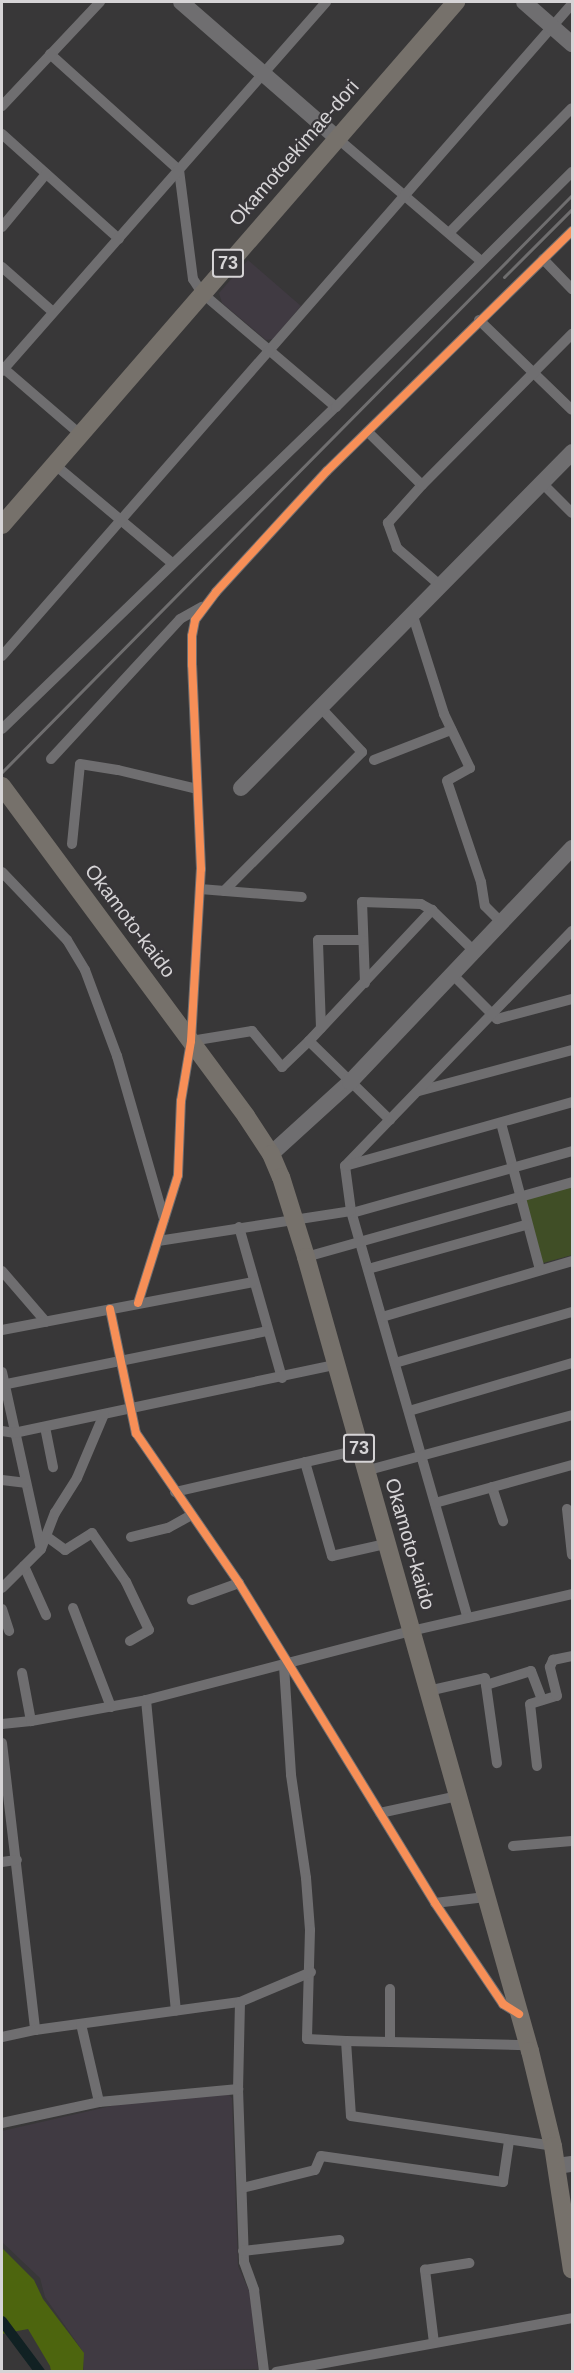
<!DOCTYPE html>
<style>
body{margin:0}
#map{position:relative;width:574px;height:2373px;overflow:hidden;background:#383738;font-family:Arial,sans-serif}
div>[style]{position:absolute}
.built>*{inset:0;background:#403a42}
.green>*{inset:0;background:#404e26}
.forest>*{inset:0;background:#4d650e}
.canal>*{height:10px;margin:-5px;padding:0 5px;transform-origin:5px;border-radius:5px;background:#112123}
.street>*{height:10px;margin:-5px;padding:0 5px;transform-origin:5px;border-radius:5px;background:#6f6e70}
.secondary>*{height:16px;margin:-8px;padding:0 8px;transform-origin:8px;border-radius:8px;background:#6f6e70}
.primary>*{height:18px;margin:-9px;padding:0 9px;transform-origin:9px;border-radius:9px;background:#76716b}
.rail>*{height:3px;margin:-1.5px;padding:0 1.5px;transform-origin:1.5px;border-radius:1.5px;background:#6f6e6f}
.cycleway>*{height:8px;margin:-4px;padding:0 4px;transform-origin:4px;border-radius:4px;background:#f78f57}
span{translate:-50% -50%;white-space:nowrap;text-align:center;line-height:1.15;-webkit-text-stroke:4.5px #383639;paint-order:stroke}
.shield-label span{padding:2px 4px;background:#383639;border:2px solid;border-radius:4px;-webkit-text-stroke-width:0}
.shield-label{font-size:18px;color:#d6d4d6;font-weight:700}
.street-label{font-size:20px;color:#d6d4d6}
.frame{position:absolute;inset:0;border:3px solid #d6d4d6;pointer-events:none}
</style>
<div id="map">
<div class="built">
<div style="clip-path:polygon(248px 260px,301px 306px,273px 339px,266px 340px,222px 303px,219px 293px)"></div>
<div style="clip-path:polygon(227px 2093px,232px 2098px,238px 2266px,250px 2293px,258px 2369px,84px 2371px,82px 2350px,45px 2297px,40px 2278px,2px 2242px,2px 2131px,120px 2104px)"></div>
</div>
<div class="green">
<div style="clip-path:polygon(572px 1178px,572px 1255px,543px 1263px,523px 1192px)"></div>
</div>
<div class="forest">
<div style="clip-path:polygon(2px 2248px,34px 2280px,43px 2299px,84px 2353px,83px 2371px,51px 2371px,50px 2366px,28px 2329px,2px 2334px)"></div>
</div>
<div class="canal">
<div style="left:2px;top:2321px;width:64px;rotate:53.3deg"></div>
</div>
<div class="street">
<div style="left:50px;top:54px;width:173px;rotate:42deg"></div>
<div style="left:179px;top:170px;width:110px;rotate:82.7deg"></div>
<div style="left:193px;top:279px;width:17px;rotate:57deg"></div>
<div style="left:202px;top:293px;width:176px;rotate:40.4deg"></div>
<div style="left:2px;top:106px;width:143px;rotate:-46.7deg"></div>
<div style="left:2px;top:134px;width:157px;rotate:41.9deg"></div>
<div style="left:337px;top:138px;width:189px;rotate:40.5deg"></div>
<div style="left:2px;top:227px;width:69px;rotate:-50.3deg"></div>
<div style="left:449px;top:233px;width:175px;rotate:-45.5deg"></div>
<div style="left:543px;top:259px;width:42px;rotate:46deg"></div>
<div style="left:2px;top:267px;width:68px;rotate:41.4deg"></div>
<div style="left:479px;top:320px;width:129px;rotate:44.1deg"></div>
<div style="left:2px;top:367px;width:103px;rotate:40.7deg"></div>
<div style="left:2px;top:371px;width:491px;rotate:-48.7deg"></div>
<div style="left:369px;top:433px;width:74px;rotate:44.5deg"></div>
<div style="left:54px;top:464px;width:155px;rotate:40deg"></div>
<div style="left:543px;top:484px;width:41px;rotate:45deg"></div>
<div style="left:442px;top:587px;width:60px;rotate:-139.1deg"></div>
<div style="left:397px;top:548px;width:27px;rotate:-110deg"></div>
<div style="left:388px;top:523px;width:51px;rotate:-48.2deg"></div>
<div style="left:422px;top:485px;width:213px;rotate:-45.2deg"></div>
<div style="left:412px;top:613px;width:106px;rotate:72.4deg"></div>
<div style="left:444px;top:714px;width:60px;rotate:64.3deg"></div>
<div style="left:470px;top:768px;width:26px;rotate:151deg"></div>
<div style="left:447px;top:781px;width:107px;rotate:71.4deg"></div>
<div style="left:481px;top:882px;width:24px;rotate:81deg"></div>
<div style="left:485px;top:906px;width:24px;rotate:45deg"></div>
<div style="left:2px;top:656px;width:866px;rotate:-48.84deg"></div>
<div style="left:2px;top:729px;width:464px;rotate:-44deg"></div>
<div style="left:336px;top:407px;width:333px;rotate:-44.9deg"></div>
<div style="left:51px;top:759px;width:190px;rotate:-47.3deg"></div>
<div style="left:180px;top:619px;width:25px;rotate:-29deg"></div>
<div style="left:374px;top:760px;width:83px;rotate:-21.3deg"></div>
<div style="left:72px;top:844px;width:80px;rotate:-84.3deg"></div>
<div style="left:80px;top:764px;width:38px;rotate:9deg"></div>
<div style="left:118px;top:770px;width:81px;rotate:13.5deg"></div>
<div style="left:2px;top:872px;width:94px;rotate:46.3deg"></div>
<div style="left:67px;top:940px;width:35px;rotate:59deg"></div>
<div style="left:85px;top:970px;width:92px;rotate:69.6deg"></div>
<div style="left:117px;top:1056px;width:170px;rotate:73.9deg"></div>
<div style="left:200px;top:889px;width:102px;rotate:4.5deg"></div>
<div style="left:224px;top:891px;width:196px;rotate:-45.2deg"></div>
<div style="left:362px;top:752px;width:62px;rotate:-133deg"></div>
<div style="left:452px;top:974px;width:64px;rotate:45deg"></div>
<div style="left:497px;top:1019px;width:78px;rotate:-14.9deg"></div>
<div style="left:365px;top:983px;width:81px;rotate:-92.1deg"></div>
<div style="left:362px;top:902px;width:59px;rotate:1.9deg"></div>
<div style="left:421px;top:904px;width:13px;rotate:29deg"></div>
<div style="left:432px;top:910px;width:60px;rotate:44.3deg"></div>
<div style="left:321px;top:1028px;width:88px;rotate:-92deg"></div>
<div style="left:318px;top:940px;width:44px"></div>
<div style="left:191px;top:1041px;width:62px;rotate:-9.3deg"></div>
<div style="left:252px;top:1031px;width:47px;rotate:50.2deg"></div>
<div style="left:282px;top:1067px;width:37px;rotate:-44deg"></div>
<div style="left:419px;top:1091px;width:158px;rotate:-15deg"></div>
<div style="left:390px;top:1120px;width:113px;rotate:-135.7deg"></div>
<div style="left:309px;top:1041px;width:180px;rotate:-46.8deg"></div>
<div style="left:501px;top:1123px;width:152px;rotate:75.1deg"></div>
<div style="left:345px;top:1166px;width:45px;rotate:82.4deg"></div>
<div style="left:351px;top:1211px;width:423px;rotate:74deg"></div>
<div style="left:345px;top:1166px;width:327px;rotate:-46deg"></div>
<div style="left:345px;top:1166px;width:236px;rotate:-15.7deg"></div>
<div style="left:352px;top:1213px;width:229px;rotate:-15.7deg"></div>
<div style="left:239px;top:1227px;width:157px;rotate:74.1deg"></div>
<div style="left:158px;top:1241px;width:195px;rotate:-8.8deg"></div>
<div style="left:306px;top:1257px;width:276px;rotate:-15.7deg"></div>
<div style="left:368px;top:1269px;width:164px;rotate:-15.6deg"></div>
<div style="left:2px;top:1271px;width:67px;rotate:49.2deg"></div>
<div style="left:138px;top:1303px;width:134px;rotate:-72.6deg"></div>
<div style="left:178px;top:1175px;width:74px;rotate:-87.7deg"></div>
<div style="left:181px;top:1101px;width:61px;rotate:-80.5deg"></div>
<div style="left:191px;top:1041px;width:172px;rotate:-86.7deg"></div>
<div style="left:201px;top:869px;width:204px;rotate:-92.5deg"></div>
<div style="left:192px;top:665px;width:29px;rotate:-90deg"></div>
<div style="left:192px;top:636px;width:16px;rotate:-79deg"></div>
<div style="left:195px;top:620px;width:35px;rotate:-53deg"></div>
<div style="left:216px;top:592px;width:164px;rotate:-47.5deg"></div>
<div style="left:327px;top:471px;width:343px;rotate:-44.4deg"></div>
<div style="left:110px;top:1309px;width:127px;rotate:78.2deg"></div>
<div style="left:136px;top:1433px;width:182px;rotate:55.5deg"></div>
<div style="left:239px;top:1583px;width:375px;rotate:58.5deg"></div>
<div style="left:435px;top:1903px;width:122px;rotate:56deg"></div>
<div style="left:503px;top:2004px;width:19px;rotate:32deg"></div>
<div style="left:382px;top:1317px;width:198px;rotate:-16.4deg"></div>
<div style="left:2px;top:1330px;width:256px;rotate:-10.8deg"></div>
<div style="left:395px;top:1363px;width:184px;rotate:-16.1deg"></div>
<div style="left:2px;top:1372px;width:181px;rotate:77.6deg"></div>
<div style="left:2px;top:1385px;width:270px;rotate:-11.5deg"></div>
<div style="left:409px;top:1411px;width:170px;rotate:-16.4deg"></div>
<div style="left:45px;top:1427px;width:41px;rotate:78.7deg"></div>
<div style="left:2px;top:1431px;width:12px;rotate:9deg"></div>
<div style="left:14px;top:1433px;width:328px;rotate:-12deg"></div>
<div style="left:305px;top:1462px;width:98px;rotate:74deg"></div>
<div style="left:332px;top:1556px;width:54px;rotate:-12.8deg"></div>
<div style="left:365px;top:1471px;width:214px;rotate:-15.1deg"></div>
<div style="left:2px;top:1480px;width:23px;rotate:7deg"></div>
<div style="left:492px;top:1487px;width:36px;rotate:72deg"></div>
<div style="left:175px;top:1492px;width:189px;rotate:-12.9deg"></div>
<div style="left:435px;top:1503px;width:142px;rotate:-15.5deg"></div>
<div style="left:567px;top:1509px;width:46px;rotate:83.8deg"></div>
<div style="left:46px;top:1536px;width:24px;rotate:36deg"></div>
<div style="left:65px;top:1550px;width:32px;rotate:-32deg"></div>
<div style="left:92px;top:1533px;width:60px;rotate:55.2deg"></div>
<div style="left:126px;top:1582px;width:53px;rotate:64.4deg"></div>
<div style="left:149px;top:1630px;width:22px;rotate:150deg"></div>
<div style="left:131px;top:1537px;width:38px;rotate:-14deg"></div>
<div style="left:168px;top:1528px;width:26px;rotate:-29deg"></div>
<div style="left:24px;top:1566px;width:54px;rotate:65.8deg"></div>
<div style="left:2px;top:1588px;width:55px;rotate:-45deg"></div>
<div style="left:41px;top:1549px;width:39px;rotate:-69deg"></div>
<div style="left:55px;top:1513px;width:41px;rotate:-57.8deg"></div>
<div style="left:77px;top:1478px;width:69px;rotate:-67.1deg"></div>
<div style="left:192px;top:1600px;width:50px;rotate:-19.9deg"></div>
<div style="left:73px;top:1608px;width:106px;rotate:69deg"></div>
<div style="left:2px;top:1609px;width:23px;rotate:72deg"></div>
<div style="left:284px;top:1666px;width:109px;rotate:86.3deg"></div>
<div style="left:291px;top:1775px;width:104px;rotate:81.7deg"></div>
<div style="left:306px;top:1878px;width:52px;rotate:85.6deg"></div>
<div style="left:310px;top:1930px;width:109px;rotate:91.6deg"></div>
<div style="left:307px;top:2039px;width:39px;rotate:3deg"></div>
<div style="left:346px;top:2041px;width:75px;rotate:86.2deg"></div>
<div style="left:351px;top:2116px;width:204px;rotate:8.4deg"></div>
<div style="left:22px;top:1673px;width:49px;rotate:79.4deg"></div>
<div style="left:486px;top:1685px;width:47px;rotate:-17.3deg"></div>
<div style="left:531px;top:1671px;width:31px;rotate:69deg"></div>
<div style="left:428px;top:1691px;width:58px;rotate:-12.8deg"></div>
<div style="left:485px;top:1678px;width:86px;rotate:82deg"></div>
<div style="left:146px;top:1700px;width:312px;rotate:84.5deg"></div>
<div style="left:2px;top:1724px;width:29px;rotate:-6deg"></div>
<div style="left:31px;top:1721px;width:117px;rotate:-10.3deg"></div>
<div style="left:146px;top:1700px;width:274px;rotate:-14.6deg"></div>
<div style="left:411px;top:1631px;width:165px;rotate:-12.9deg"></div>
<div style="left:2px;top:1743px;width:289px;rotate:83.4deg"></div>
<div style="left:35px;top:2030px;width:207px;rotate:-7.8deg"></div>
<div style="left:240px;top:2002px;width:77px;rotate:-22.9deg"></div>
<div style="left:537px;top:1766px;width:62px;rotate:-96.4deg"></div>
<div style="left:530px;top:1704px;width:28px;rotate:-17deg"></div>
<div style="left:557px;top:1696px;width:30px;rotate:-104deg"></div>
<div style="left:550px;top:1667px;width:8px;rotate:-67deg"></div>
<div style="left:553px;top:1660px;width:19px;rotate:-12deg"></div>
<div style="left:380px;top:1813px;width:80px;rotate:-12.3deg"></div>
<div style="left:513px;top:1846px;width:59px;rotate:-4.8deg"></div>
<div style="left:2px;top:1862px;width:15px;rotate:-8deg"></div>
<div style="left:435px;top:1903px;width:51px;rotate:-6.7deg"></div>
<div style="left:240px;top:2002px;width:87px;rotate:91.3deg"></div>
<div style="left:238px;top:2089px;width:173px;rotate:88deg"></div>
<div style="left:244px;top:2262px;width:30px;rotate:70deg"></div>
<div style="left:254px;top:2290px;width:83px;rotate:83deg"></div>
<div style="left:81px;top:2024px;width:80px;rotate:77deg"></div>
<div style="left:2px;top:2037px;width:34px;rotate:-12deg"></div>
<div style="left:346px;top:2041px;width:182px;rotate:1.3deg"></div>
<div style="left:390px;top:2042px;width:53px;rotate:-90deg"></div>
<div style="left:2px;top:2123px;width:99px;rotate:-12.2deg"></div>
<div style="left:99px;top:2102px;width:140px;rotate:-5.3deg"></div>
<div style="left:242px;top:2188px;width:75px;rotate:-13.9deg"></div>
<div style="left:315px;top:2170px;width:15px;rotate:-67deg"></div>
<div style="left:321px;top:2156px;width:184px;rotate:8.1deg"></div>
<div style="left:503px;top:2182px;width:41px;rotate:-81.7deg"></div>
<div style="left:243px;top:2251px;width:97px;rotate:-6.5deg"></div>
<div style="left:434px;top:2343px;width:74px;rotate:-97deg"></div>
<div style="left:425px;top:2270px;width:45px;rotate:-9deg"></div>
<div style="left:276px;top:2372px;width:301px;rotate:-10.3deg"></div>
</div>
<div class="secondary">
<div style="left:181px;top:2px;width:207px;rotate:41.1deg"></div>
<div style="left:524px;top:2px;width:64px;rotate:41.2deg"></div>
<div style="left:241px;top:788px;width:472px;rotate:-45.4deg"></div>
<div style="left:271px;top:1154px;width:107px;rotate:-42.3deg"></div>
<div style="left:350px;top:1082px;width:323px;rotate:-46.5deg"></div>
<div style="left:557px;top:2166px;width:15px;rotate:-8deg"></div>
</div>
<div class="primary">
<div style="left:2px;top:525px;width:693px;rotate:-49.04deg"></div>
<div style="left:2px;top:786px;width:410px;rotate:53.5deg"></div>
<div style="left:246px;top:1116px;width:45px;rotate:56.7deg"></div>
<div style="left:271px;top:1154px;width:25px;rotate:67deg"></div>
<div style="left:281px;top:1177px;width:84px;rotate:72.6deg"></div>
<div style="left:306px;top:1257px;width:825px;rotate:74.25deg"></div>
<div style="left:530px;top:2051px;width:98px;rotate:76.4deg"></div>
<div style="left:553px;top:2146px;width:125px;rotate:81.3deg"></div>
</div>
<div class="rail">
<div style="left:504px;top:277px;width:96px;rotate:-45deg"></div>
<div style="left:2px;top:772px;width:811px;rotate:-45.35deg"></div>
</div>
<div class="cycleway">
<div style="left:138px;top:1303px;width:134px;rotate:-72.6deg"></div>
<div style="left:178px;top:1175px;width:74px;rotate:-87.7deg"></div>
<div style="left:181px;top:1101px;width:61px;rotate:-80.5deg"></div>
<div style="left:191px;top:1041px;width:172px;rotate:-86.7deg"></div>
<div style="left:201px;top:869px;width:204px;rotate:-92.5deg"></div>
<div style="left:192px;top:665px;width:29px;rotate:-90deg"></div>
<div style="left:192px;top:636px;width:16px;rotate:-79deg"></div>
<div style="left:195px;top:620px;width:35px;rotate:-53deg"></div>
<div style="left:216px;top:592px;width:164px;rotate:-47.5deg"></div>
<div style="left:327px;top:471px;width:343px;rotate:-44.4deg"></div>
<div style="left:110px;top:1309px;width:127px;rotate:78.2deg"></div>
<div style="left:136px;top:1433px;width:182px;rotate:55.5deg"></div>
<div style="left:239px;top:1583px;width:375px;rotate:58.5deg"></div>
<div style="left:435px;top:1903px;width:122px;rotate:56deg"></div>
<div style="left:503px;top:2004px;width:19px;rotate:32deg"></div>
</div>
<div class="shield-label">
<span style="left:228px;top:263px">73</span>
<span style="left:359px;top:1448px">73</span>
</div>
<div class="street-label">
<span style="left:294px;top:153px;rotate:-49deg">Okamotoekimae-dori</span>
<span style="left:130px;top:921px;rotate:53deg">Okamoto-kaido</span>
<span style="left:410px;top:1544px;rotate:74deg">Okamoto-kaido</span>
</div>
<div class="frame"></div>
</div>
